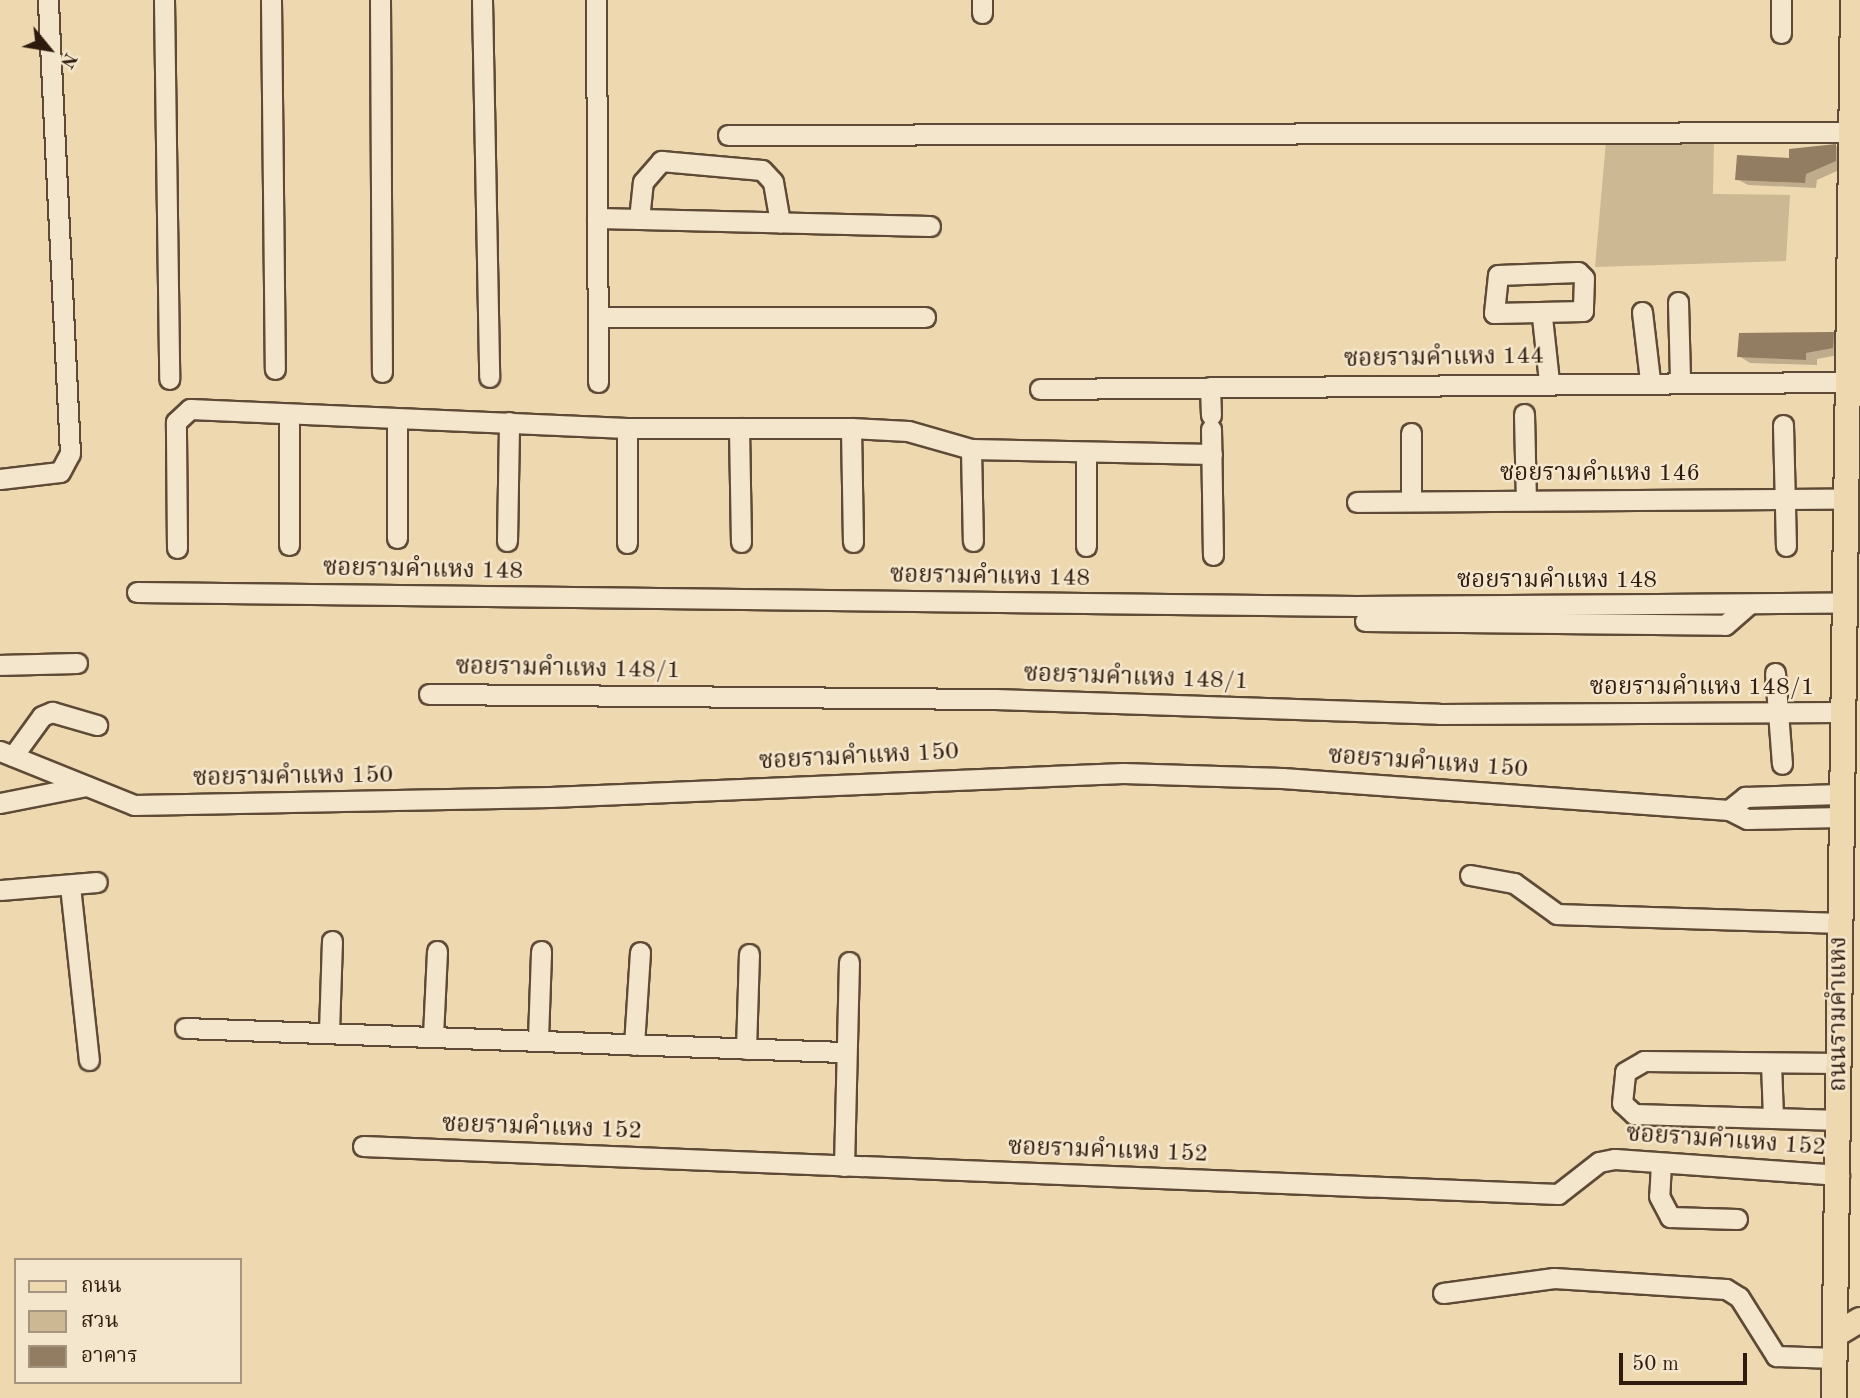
<!DOCTYPE html>
<meta charset="utf-8">
<style>
body{margin:0}
#map{position:relative;width:1860px;height:1398px;overflow:hidden;background:#eed8b0;font-family:"Old Standard TT","Noto Serif Thai",serif}
div>[style]{position:absolute}
.green>*{inset:0;background:#cdb894}
.shadow>*{inset:0;background:#0003}
.building>*{inset:0;background:#927d62}
.roads{filter:drop-shadow(2px 0 #5e4a36) drop-shadow(-2px 0 #5e4a36) drop-shadow(0 2px #5e4a36) drop-shadow(0 -2px #5e4a36)}
.minor>*{height:19px;margin:-9.5px;padding:0 9.5px;transform-origin:9.5px;border-radius:9.5px;background:#f4e6cc}
.major>*{height:24px;margin:-12px;padding:0 12px;transform-origin:12px;border-radius:12px;background:#eed8b0}
span{translate:-50% -50%;white-space:nowrap;text-align:center;line-height:1.15;-webkit-text-stroke:5px #f4e6cc;paint-order:stroke}
.street-label{font-size:24px;color:#2e1b0e}
.legend{position:absolute;left:14px;top:1258px;width:228px;height:126px;box-sizing:border-box;background:#f4e6cc;border:2px solid #a59580;margin:0;padding:9px 12px;list-style:none;font-size:21px;color:#2e1b0e}
.legend li{display:flex;align-items:center;gap:14px;height:35px}
.legend b{width:35px;border:2px solid #a59580}
.north{position:absolute;left:14px;top:14px;width:70px;height:70px;-webkit-text-stroke:5px #f4e6cc;paint-order:stroke;rotate:120deg;font-size:19px;font-weight:700;line-height:28px;text-align:center;color:#2e1b0e}
.north::after{content:'';display:block;margin:auto;width:24px;height:32px;background:#2e1b0e;clip-path:polygon(50% 0,100% 100%,50% 72%,0 100%)}
.scale{position:absolute;left:1619px;top:1353px;width:128px;height:32px;box-sizing:border-box;border:4px solid #2e1b0e;border-top:0;padding-left:9px;font-size:21px;line-height:24px;white-space:nowrap;color:#2e1b0e;-webkit-text-stroke:5px #f4e6cc;paint-order:stroke}
</style>
<div id="map">
<div class="green">
<div style="clip-path:polygon(1714px 140px,1713px 194px,1790px 195px,1786px 261px,1595px 267px,1606px 141px)"></div>
</div>
<div class="shadow">
<div style="clip-path:polygon(1836px 146px,1847px 152px,1846px 167px,1817px 180px,1816px 188px,1748px 185px,1737px 179px)"></div>
<div style="clip-path:polygon(1833px 334px,1844px 340px,1844px 354px,1817px 359px,1817px 365px,1750px 363px,1739px 356px)"></div>
</div>
<div class="building">
<div style="clip-path:polygon(1836px 144px,1836px 161px,1806px 174px,1805px 183px,1735px 180px,1737px 155px,1789px 158px,1789px 149px)"></div>
<div style="clip-path:polygon(1834px 332px,1833px 348px,1806px 353px,1806px 360px,1737px 357px,1739px 333px)"></div>
</div>
<div class="roads">
<div class="minor">
<div style="left:164px;top:0;width:379px;rotate:89.2deg"></div>
<div style="left:271px;top:0;width:369px;rotate:89.4deg"></div>
<div style="left:380px;top:0;width:372px;rotate:89.7deg"></div>
<div style="left:482px;top:0;width:377px;rotate:88.9deg"></div>
<div style="left:596px;top:0;width:382px;rotate:89.7deg"></div>
<div style="left:982px;top:0;width:13px;rotate:90deg"></div>
<div style="left:1781px;top:0;width:33px;rotate:90deg"></div>
<div style="left:728px;top:135px;width:1124px;rotate:-0.15deg"></div>
<div style="left:597px;top:218px;width:333px;rotate:1.4deg"></div>
<div style="left:639px;top:219px;width:37px;rotate:-84deg"></div>
<div style="left:643px;top:182px;width:28px;rotate:-49deg"></div>
<div style="left:661px;top:161px;width:101px;rotate:5.1deg"></div>
<div style="left:762px;top:170px;width:16px;rotate:47deg"></div>
<div style="left:773px;top:182px;width:41px;rotate:80.1deg"></div>
<div style="left:1578px;top:272px;width:8px;rotate:45deg"></div>
<div style="left:1584px;top:278px;width:33px;rotate:92deg"></div>
<div style="left:1583px;top:311px;width:89px;rotate:178.7deg"></div>
<div style="left:1494px;top:313px;width:38px;rotate:-84deg"></div>
<div style="left:1498px;top:275px;width:80px;rotate:-2.1deg"></div>
<div style="left:1678px;top:302px;width:77px;rotate:88.5deg"></div>
<div style="left:1642px;top:312px;width:68px;rotate:83.3deg"></div>
<div style="left:598px;top:317px;width:327px"></div>
<div style="left:1542px;top:317px;width:64px;rotate:83.8deg"></div>
<div style="left:1210px;top:387px;width:28px;rotate:88deg"></div>
<div style="left:1040px;top:389px;width:809px;rotate:-0.5deg"></div>
<div style="left:1524px;top:414px;width:86px;rotate:88.7deg"></div>
<div style="left:1783px;top:425px;width:121px;rotate:88.6deg"></div>
<div style="left:739px;top:428px;width:114px;rotate:89deg"></div>
<div style="left:851px;top:428px;width:114px;rotate:89deg"></div>
<div style="left:1211px;top:429px;width:126px;rotate:89.1deg"></div>
<div style="left:1411px;top:433px;width:68px;rotate:90deg"></div>
<div style="left:971px;top:449px;width:92px;rotate:88.8deg"></div>
<div style="left:0;top:479px;width:60px;rotate:-6.7deg"></div>
<div style="left:60px;top:472px;width:21px;rotate:-62deg"></div>
<div style="left:70px;top:453px;width:454px;rotate:-92.8deg"></div>
<div style="left:1357px;top:502px;width:487px;rotate:-0.4deg"></div>
<div style="left:397px;top:538px;width:119px;rotate:-90deg"></div>
<div style="left:507px;top:541px;width:119px;rotate:-89deg"></div>
<div style="left:627px;top:543px;width:115px;rotate:-90deg"></div>
<div style="left:289px;top:545px;width:131px;rotate:-90deg"></div>
<div style="left:1086px;top:546px;width:93px;rotate:-90deg"></div>
<div style="left:177px;top:548px;width:126px;rotate:-90.5deg"></div>
<div style="left:176px;top:422px;width:19px;rotate:-43deg"></div>
<div style="left:190px;top:409px;width:437px;rotate:2.5deg"></div>
<div style="left:627px;top:428px;width:224px"></div>
<div style="left:851px;top:428px;width:57px;rotate:3deg"></div>
<div style="left:908px;top:431px;width:66px;rotate:15.9deg"></div>
<div style="left:971px;top:449px;width:241px;rotate:1.2deg"></div>
<div style="left:137px;top:592px;width:1219px;rotate:0.66deg"></div>
<div style="left:1356px;top:606px;width:486px;rotate:-0.4deg"></div>
<div style="left:1365px;top:621px;width:360px;rotate:0.6deg"></div>
<div style="left:1725px;top:625px;width:30px;rotate:-41deg"></div>
<div style="left:0;top:665px;width:77px;rotate:-1.5deg"></div>
<div style="left:1775px;top:673px;width:91px;rotate:85.6deg"></div>
<div style="left:429px;top:694px;width:566px;rotate:0.51deg"></div>
<div style="left:995px;top:699px;width:444px;rotate:1.9deg"></div>
<div style="left:1439px;top:714px;width:402px;rotate:-0.3deg"></div>
<div style="left:0;top:751px;width:144px;rotate:21.9deg"></div>
<div style="left:134px;top:805px;width:416px;rotate:-1.1deg"></div>
<div style="left:550px;top:797px;width:574px;rotate:-2.4deg"></div>
<div style="left:1123px;top:773px;width:159px;rotate:1.8deg"></div>
<div style="left:1282px;top:778px;width:448px;rotate:4.1deg"></div>
<div style="left:13px;top:756px;width:49px;rotate:-54.1deg"></div>
<div style="left:42px;top:716px;width:11px;rotate:-22deg"></div>
<div style="left:52px;top:712px;width:47px;rotate:16.1deg"></div>
<div style="left:0;top:803px;width:88px;rotate:-11.2deg"></div>
<div style="left:1841px;top:817px;width:94px;rotate:178.8deg"></div>
<div style="left:1747px;top:819px;width:20px;rotate:-153deg"></div>
<div style="left:1729px;top:810px;width:21px;rotate:-39deg"></div>
<div style="left:1745px;top:797px;width:96px;rotate:-1.8deg"></div>
<div style="left:1470px;top:875px;width:45px;rotate:10.3deg"></div>
<div style="left:1514px;top:883px;width:53px;rotate:35.8deg"></div>
<div style="left:1557px;top:914px;width:283px;rotate:1.8deg"></div>
<div style="left:70px;top:886px;width:175px;rotate:83.8deg"></div>
<div style="left:0;top:890px;width:97px;rotate:-4.7deg"></div>
<div style="left:185px;top:1028px;width:658px;rotate:2.09deg"></div>
<div style="left:329px;top:1031px;width:90px;rotate:-88.1deg"></div>
<div style="left:433px;top:1036px;width:85px;rotate:-87.3deg"></div>
<div style="left:538px;top:1039px;width:88px;rotate:-88deg"></div>
<div style="left:634px;top:1045px;width:93px;rotate:-86.3deg"></div>
<div style="left:746px;top:1049px;width:95px;rotate:-88.2deg"></div>
<div style="left:1771px;top:1063px;width:55px;rotate:87.9deg"></div>
<div style="left:1840px;top:1120px;width:206px;rotate:-178.3deg"></div>
<div style="left:1634px;top:1114px;width:16px;rotate:-137deg"></div>
<div style="left:1622px;top:1103px;width:31px;rotate:-84deg"></div>
<div style="left:1625px;top:1072px;width:22px;rotate:-30deg"></div>
<div style="left:1644px;top:1061px;width:196px;rotate:0.6deg"></div>
<div style="left:363px;top:1146px;width:1196px;rotate:2.3deg"></div>
<div style="left:1558px;top:1194px;width:52px;rotate:-38deg"></div>
<div style="left:1599px;top:1162px;width:16px;rotate:-11deg"></div>
<div style="left:1615px;top:1159px;width:225px;rotate:4.1deg"></div>
<div style="left:1661px;top:1163px;width:33px;rotate:93deg"></div>
<div style="left:1659px;top:1196px;width:24px;rotate:62deg"></div>
<div style="left:1670px;top:1217px;width:67px;rotate:1.7deg"></div>
<div style="left:844px;top:1166px;width:204px;rotate:-88.6deg"></div>
<div style="left:1443px;top:1293px;width:112px;rotate:-7.7deg"></div>
<div style="left:1554px;top:1278px;width:172px;rotate:3.7deg"></div>
<div style="left:1726px;top:1289px;width:15px;rotate:32deg"></div>
<div style="left:1739px;top:1297px;width:70px;rotate:57.9deg"></div>
<div style="left:1776px;top:1356px;width:59px;rotate:1.9deg"></div>
</div>
<div class="major">
<div style="left:1835px;top:1335px;width:29px;rotate:-31deg"></div>
<div style="left:1834px;top:1398px;width:1398px;rotate:-89.22deg"></div>
</div>
</div>
<div class="street-label">
<span style="left:1444px;top:359px;rotate:-1deg">ซอยรามคำแหง 144</span>
<span style="left:1600px;top:475px">ซอยรามคำแหง 146</span>
<span style="left:423px;top:571px;rotate:1deg">ซอยรามคำแหง 148</span>
<span style="left:990px;top:578px;rotate:1deg">ซอยรามคำแหง 148</span>
<span style="left:1557px;top:582px">ซอยรามคำแหง 148</span>
<span style="left:568px;top:670px;rotate:1deg">ซอยรามคำแหง 148/1</span>
<span style="left:1136px;top:679px;rotate:2deg">ซอยรามคำแหง 148/1</span>
<span style="left:1702px;top:689px">ซอยรามคำแหง 148/1</span>
<span style="left:859px;top:758px;rotate:-3deg">ซอยรามคำแหง 150</span>
<span style="left:1428px;top:764px;rotate:4deg">ซอยรามคำแหง 150</span>
<span style="left:293px;top:778px;rotate:-1deg">ซอยรามคำแหง 150</span>
<span style="left:1840px;top:1014px;rotate:-90deg">ถนนรามคำแหง</span>
<span style="left:542px;top:1129px;rotate:2deg">ซอยรามคำแหง 152</span>
<span style="left:1726px;top:1142px;rotate:4deg">ซอยรามคำแหง 152</span>
<span style="left:1108px;top:1152px;rotate:2deg">ซอยรามคำแหง 152</span>
</div>
<ul class="legend">
<li><b style="height:9px;background:#eed8b0"></b>ถนน</li>
<li><b style="height:19px;background:#cdb894"></b>สวน</li>
<li><b style="height:19px;background:#927d62"></b>อาคาร</li>
</ul>
<div class="north">N</div>
<div class="scale">50 m</div>
</div>
